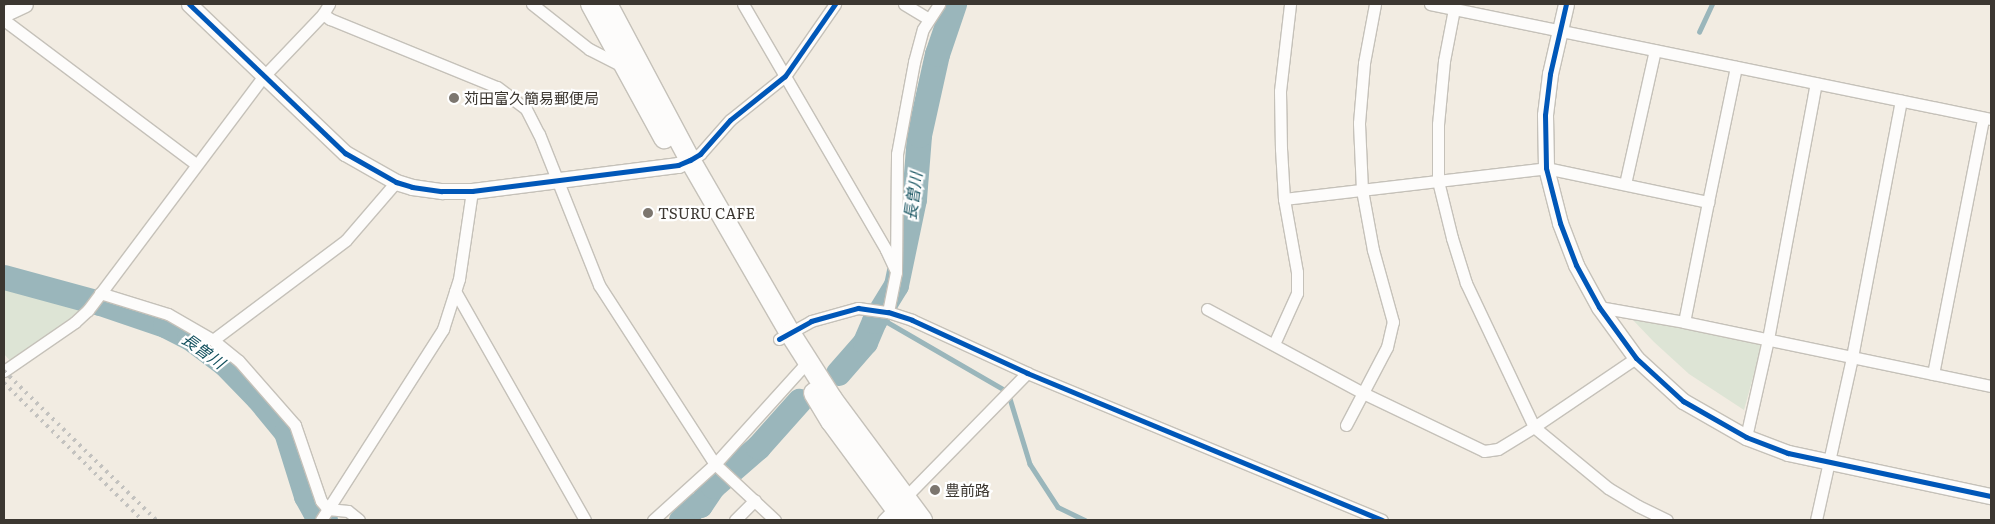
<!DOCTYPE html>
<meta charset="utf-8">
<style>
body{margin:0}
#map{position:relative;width:1995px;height:524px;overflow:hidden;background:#f2ece2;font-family:Literata,"Noto Sans JP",serif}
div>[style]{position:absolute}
.green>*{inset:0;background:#dde4d5}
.stream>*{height:4.5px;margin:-2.25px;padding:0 2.25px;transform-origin:2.25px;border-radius:2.25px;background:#9ab6bb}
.river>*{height:25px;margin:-12.5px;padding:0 12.5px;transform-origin:12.5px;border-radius:12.5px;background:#9ab6bb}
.roads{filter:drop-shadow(1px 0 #c5c1b9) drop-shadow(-1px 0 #c5c1b9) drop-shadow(0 1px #c5c1b9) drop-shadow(0 -1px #c5c1b9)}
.minor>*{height:11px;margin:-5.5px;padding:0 5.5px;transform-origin:5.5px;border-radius:5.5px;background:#fdfcfb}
.tertiary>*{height:15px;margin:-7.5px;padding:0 7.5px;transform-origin:7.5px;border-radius:7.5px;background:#fdfcfb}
.trunk>*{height:20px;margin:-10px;padding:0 10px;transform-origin:10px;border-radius:10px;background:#fdfcfb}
.rail>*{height:4px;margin-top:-2px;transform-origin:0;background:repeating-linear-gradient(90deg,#c3c2bf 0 2.5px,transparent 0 7.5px)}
.cycleway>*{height:5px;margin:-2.5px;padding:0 2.5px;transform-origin:2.5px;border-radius:2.5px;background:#0057b8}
.dots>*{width:14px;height:14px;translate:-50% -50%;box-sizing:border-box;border:2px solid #fff;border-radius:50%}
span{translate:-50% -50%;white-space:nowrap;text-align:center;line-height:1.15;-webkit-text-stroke:4.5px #fff;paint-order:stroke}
.poi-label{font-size:15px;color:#3c3731}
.left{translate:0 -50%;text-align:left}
.water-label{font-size:16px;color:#12505d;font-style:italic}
.frame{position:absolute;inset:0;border:5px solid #3c3731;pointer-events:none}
</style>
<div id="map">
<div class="green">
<div style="clip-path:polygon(4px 277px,9px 277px,93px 302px,13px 364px,4px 354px)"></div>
<div style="clip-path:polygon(1632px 319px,1765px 334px,1744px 410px,1689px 374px,1654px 342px)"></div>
</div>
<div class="stream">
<div style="left:1699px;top:32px;width:31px;rotate:-65deg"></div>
<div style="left:877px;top:316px;width:151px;rotate:30.1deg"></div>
<div style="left:1008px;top:392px;width:75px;rotate:73deg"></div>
<div style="left:1030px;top:464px;width:51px;rotate:56.9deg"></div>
<div style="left:1058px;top:507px;width:30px;rotate:26deg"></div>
</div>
<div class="river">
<div style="left:4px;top:277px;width:99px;rotate:15.2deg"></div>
<div style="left:100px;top:303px;width:69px;rotate:18.7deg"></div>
<div style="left:165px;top:325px;width:27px;rotate:27deg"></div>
<div style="left:189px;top:337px;width:45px;rotate:36.9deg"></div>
<div style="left:225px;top:364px;width:47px;rotate:45.9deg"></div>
<div style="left:258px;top:398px;width:44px;rotate:50.5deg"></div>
<div style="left:286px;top:432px;width:67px;rotate:72.6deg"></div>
<div style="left:306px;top:496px;width:18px;rotate:61deg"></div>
<div style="left:315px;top:512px;width:13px;rotate:39deg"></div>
<div style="left:838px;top:373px;width:41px;rotate:-48.9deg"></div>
<div style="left:865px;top:342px;width:23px;rotate:-67deg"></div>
<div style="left:874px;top:321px;width:42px;rotate:-58.6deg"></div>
<div style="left:896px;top:285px;width:88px;rotate:-78.2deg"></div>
<div style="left:914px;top:199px;width:64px;rotate:-85.5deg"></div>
<div style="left:919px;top:135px;width:83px;rotate:-77.5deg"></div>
<div style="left:937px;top:54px;width:53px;rotate:-71.2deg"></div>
<div style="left:681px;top:520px;width:20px;rotate:-45deg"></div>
<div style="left:695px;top:506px;width:5px;rotate:-11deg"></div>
<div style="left:700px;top:505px;width:25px;rotate:-56deg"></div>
<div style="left:714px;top:484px;width:2px;rotate:117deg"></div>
<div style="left:713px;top:486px;width:60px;rotate:-40.9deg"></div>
<div style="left:758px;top:447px;width:62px;rotate:-48.3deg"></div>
</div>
<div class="roads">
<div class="minor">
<div style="left:532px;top:4px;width:73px;rotate:38.3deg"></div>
<div style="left:589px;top:49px;width:38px;rotate:27deg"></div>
<div style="left:743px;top:4px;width:285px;rotate:59.8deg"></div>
<div style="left:886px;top:250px;width:21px;rotate:65deg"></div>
<div style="left:904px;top:4px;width:29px;rotate:31deg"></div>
<div style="left:1430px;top:4px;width:573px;rotate:11.58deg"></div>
<div style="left:1454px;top:9px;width:53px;rotate:100.9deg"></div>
<div style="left:1444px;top:61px;width:63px;rotate:95.4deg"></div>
<div style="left:1438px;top:124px;width:57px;rotate:90deg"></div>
<div style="left:1438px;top:181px;width:59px;rotate:76.2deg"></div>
<div style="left:1452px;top:238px;width:47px;rotate:72.7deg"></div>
<div style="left:1466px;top:283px;width:159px;rotate:64.7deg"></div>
<div style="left:1534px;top:427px;width:96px;rotate:39.5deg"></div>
<div style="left:1608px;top:488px;width:35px;rotate:31deg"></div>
<div style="left:1638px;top:506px;width:32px;rotate:26deg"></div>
<div style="left:323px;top:14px;width:9px;rotate:36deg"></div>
<div style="left:330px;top:19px;width:180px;rotate:22.2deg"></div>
<div style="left:497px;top:87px;width:36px;rotate:37deg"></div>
<div style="left:526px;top:109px;width:28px;rotate:63deg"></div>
<div style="left:539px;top:134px;width:162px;rotate:68.3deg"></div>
<div style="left:599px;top:285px;width:213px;rotate:57.1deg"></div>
<div style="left:715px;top:464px;width:82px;rotate:43deg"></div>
<div style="left:4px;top:20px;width:240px;rotate:36.9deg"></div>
<div style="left:690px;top:160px;width:12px;rotate:-31deg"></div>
<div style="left:700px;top:154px;width:45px;rotate:-48.6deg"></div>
<div style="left:730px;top:120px;width:70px;rotate:-38.7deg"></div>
<div style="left:785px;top:76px;width:88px;rotate:-55.2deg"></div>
<div style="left:1625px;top:184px;width:137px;rotate:-77.4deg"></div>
<div style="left:1284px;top:199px;width:264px;rotate:-6.7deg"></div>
<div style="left:1546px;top:168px;width:166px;rotate:11.9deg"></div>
<div style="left:1708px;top:202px;width:122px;rotate:101.3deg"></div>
<div style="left:1708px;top:202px;width:138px;rotate:-78.3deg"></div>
<div style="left:455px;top:291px;width:263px;rotate:60.4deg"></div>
<div style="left:100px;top:293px;width:71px;rotate:17.2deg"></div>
<div style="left:168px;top:314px;width:52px;rotate:30deg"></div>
<div style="left:213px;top:340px;width:33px;rotate:39deg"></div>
<div style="left:239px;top:361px;width:85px;rotate:48.8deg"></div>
<div style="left:295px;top:425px;width:80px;rotate:71.1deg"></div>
<div style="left:321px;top:501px;width:11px;rotate:49deg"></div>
<div style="left:328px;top:509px;width:20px;rotate:6deg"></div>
<div style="left:348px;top:511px;width:14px;rotate:39deg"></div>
<div style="left:1599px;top:307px;width:86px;rotate:10deg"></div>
<div style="left:1684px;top:322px;width:314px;rotate:11.8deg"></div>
<div style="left:1207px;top:309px;width:177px;rotate:28.3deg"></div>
<div style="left:1363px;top:393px;width:134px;rotate:25.6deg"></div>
<div style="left:1484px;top:451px;width:14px;rotate:-8deg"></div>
<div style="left:1498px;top:449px;width:42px;rotate:-31.4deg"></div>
<div style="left:1534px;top:427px;width:123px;rotate:-34.1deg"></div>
<div style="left:888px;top:312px;width:41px;rotate:-78.7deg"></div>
<div style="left:896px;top:272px;width:118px;rotate:-89.5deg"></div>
<div style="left:897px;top:154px;width:94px;rotate:-79.5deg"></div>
<div style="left:914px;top:62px;width:34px;rotate:-75deg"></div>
<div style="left:923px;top:29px;width:30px;rotate:-57deg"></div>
<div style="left:779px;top:339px;width:37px;rotate:-29deg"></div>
<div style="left:811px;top:321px;width:49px;rotate:-15.5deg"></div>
<div style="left:858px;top:308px;width:30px;rotate:8deg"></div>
<div style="left:888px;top:312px;width:25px;rotate:18deg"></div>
<div style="left:912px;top:320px;width:127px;rotate:24.7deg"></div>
<div style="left:1027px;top:373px;width:384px;rotate:22.5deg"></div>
<div style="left:213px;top:340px;width:166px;rotate:-36.9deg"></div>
<div style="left:346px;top:240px;width:77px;rotate:-49.2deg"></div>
<div style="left:1274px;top:344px;width:56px;rotate:-65.7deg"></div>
<div style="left:1297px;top:293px;width:21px;rotate:-90deg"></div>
<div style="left:1297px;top:272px;width:74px;rotate:-100.1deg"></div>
<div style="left:1284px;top:199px;width:50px;rotate:-93.4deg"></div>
<div style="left:1281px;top:149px;width:58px;rotate:-91deg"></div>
<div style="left:1280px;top:91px;width:88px;rotate:-83.4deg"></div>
<div style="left:4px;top:371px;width:86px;rotate:-34.6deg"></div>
<div style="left:75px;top:322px;width:18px;rotate:-43deg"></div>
<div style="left:88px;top:310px;width:293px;rotate:-53.1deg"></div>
<div style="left:264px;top:76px;width:86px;rotate:-46.4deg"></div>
<div style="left:323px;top:14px;width:12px;rotate:-59deg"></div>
<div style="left:1933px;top:374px;width:261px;rotate:-78.9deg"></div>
<div style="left:1346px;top:425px;width:88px;rotate:-62.3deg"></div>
<div style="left:1387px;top:347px;width:26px;rotate:-77deg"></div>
<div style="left:1393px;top:322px;width:75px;rotate:-105.5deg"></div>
<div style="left:1373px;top:250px;width:61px;rotate:-100.4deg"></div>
<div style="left:1362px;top:190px;width:67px;rotate:-92.6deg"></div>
<div style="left:1359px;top:123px;width:60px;rotate:-85.2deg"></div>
<div style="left:1364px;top:63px;width:60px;rotate:-79.4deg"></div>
<div style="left:1746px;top:437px;width:100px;rotate:-77.3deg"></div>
<div style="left:1768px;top:339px;width:260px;rotate:-79.4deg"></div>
<div style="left:321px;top:520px;width:227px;rotate:-57.4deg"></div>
<div style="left:443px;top:329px;width:52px;rotate:-72.3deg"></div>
<div style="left:459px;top:279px;width:89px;rotate:-81.6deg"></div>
<div style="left:653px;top:520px;width:84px;rotate:-42.1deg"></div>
<div style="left:715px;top:464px;width:139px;rotate:-47.9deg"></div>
<div style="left:735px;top:520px;width:28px;rotate:-45deg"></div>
<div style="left:883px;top:520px;width:206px;rotate:-45.6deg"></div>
<div style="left:1816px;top:520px;width:167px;rotate:-77.5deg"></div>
<div style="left:1852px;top:357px;width:261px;rotate:-79.2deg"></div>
</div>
<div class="tertiary">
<div style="left:189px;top:4px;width:216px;rotate:43.7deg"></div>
<div style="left:345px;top:153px;width:59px;rotate:29.6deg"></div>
<div style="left:396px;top:182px;width:17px;rotate:17deg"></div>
<div style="left:412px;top:187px;width:30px;rotate:8deg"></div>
<div style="left:442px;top:191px;width:30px"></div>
<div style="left:472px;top:191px;width:208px;rotate:-7.2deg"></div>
<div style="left:678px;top:165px;width:13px;rotate:-23deg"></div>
<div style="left:1566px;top:4px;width:72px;rotate:102.9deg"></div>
<div style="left:1550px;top:74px;width:41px;rotate:97deg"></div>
<div style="left:1545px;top:115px;width:53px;rotate:88.9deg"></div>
<div style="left:1546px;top:168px;width:57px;rotate:75.7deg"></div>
<div style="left:1560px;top:223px;width:45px;rotate:69.1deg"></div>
<div style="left:1576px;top:265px;width:48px;rotate:61.3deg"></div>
<div style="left:1599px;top:307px;width:63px;rotate:54deg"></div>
<div style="left:1636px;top:358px;width:64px;rotate:42.5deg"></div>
<div style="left:1683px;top:401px;width:73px;rotate:29.7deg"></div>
<div style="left:1746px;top:437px;width:45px;rotate:20.9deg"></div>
<div style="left:1788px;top:453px;width:208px;rotate:12deg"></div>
<div style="left:4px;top:14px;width:23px;rotate:-25deg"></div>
</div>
<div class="trunk">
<div style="left:591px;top:4px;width:153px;rotate:61.4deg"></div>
<div style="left:607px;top:4px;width:177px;rotate:62deg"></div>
<div style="left:690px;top:160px;width:200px;rotate:60deg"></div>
<div style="left:790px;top:333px;width:78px;rotate:57.5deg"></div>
<div style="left:832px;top:399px;width:151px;rotate:53.4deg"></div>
<div style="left:814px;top:393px;width:33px;rotate:59deg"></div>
<div style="left:831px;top:421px;width:123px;rotate:53.6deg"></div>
</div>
</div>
<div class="rail">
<div style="left:4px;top:371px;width:213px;rotate:44.4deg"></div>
<div style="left:4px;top:383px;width:194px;rotate:44.8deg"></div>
</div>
<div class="cycleway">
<div style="left:189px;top:4px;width:216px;rotate:43.7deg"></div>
<div style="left:345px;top:153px;width:59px;rotate:29.6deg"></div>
<div style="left:396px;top:182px;width:17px;rotate:17deg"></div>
<div style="left:412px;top:187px;width:30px;rotate:8deg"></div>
<div style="left:442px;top:191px;width:30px"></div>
<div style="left:472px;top:191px;width:208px;rotate:-7.2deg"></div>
<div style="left:678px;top:165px;width:13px;rotate:-23deg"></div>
<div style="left:690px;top:160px;width:12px;rotate:-31deg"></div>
<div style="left:700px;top:154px;width:45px;rotate:-48.6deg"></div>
<div style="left:730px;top:120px;width:70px;rotate:-38.7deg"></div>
<div style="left:785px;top:76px;width:88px;rotate:-55.2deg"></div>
<div style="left:1566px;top:4px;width:72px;rotate:102.9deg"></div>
<div style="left:1550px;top:74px;width:41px;rotate:97deg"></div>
<div style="left:1545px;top:115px;width:53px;rotate:88.9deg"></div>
<div style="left:1546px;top:168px;width:57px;rotate:75.7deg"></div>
<div style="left:1560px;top:223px;width:45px;rotate:69.1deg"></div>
<div style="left:1576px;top:265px;width:48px;rotate:61.3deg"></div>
<div style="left:1599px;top:307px;width:63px;rotate:54deg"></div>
<div style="left:1636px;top:358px;width:64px;rotate:42.5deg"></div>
<div style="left:1683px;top:401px;width:73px;rotate:29.7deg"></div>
<div style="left:1746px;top:437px;width:45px;rotate:20.9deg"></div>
<div style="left:1788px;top:453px;width:208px;rotate:12deg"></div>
<div style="left:779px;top:339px;width:37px;rotate:-29deg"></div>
<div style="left:811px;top:321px;width:49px;rotate:-15.5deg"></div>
<div style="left:858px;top:308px;width:30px;rotate:8deg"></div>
<div style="left:888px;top:312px;width:25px;rotate:18deg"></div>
<div style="left:912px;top:320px;width:127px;rotate:24.7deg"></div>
<div style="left:1027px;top:373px;width:384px;rotate:22.5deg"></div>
</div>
<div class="dots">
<div style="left:454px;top:98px;background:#7c766f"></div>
<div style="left:648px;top:213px;background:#7c766f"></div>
<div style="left:935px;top:490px;background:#7c766f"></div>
</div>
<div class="poi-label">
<span class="left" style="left:464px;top:98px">苅田富久簡易郵便局</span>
<span class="left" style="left:658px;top:213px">TSURU CAFE</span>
<span class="left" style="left:945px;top:490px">豊前路</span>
</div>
<div class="water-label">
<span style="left:912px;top:196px;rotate:-82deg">長曽川</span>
<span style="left:204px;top:350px;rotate:36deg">長曽川</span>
</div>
<div class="frame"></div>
</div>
